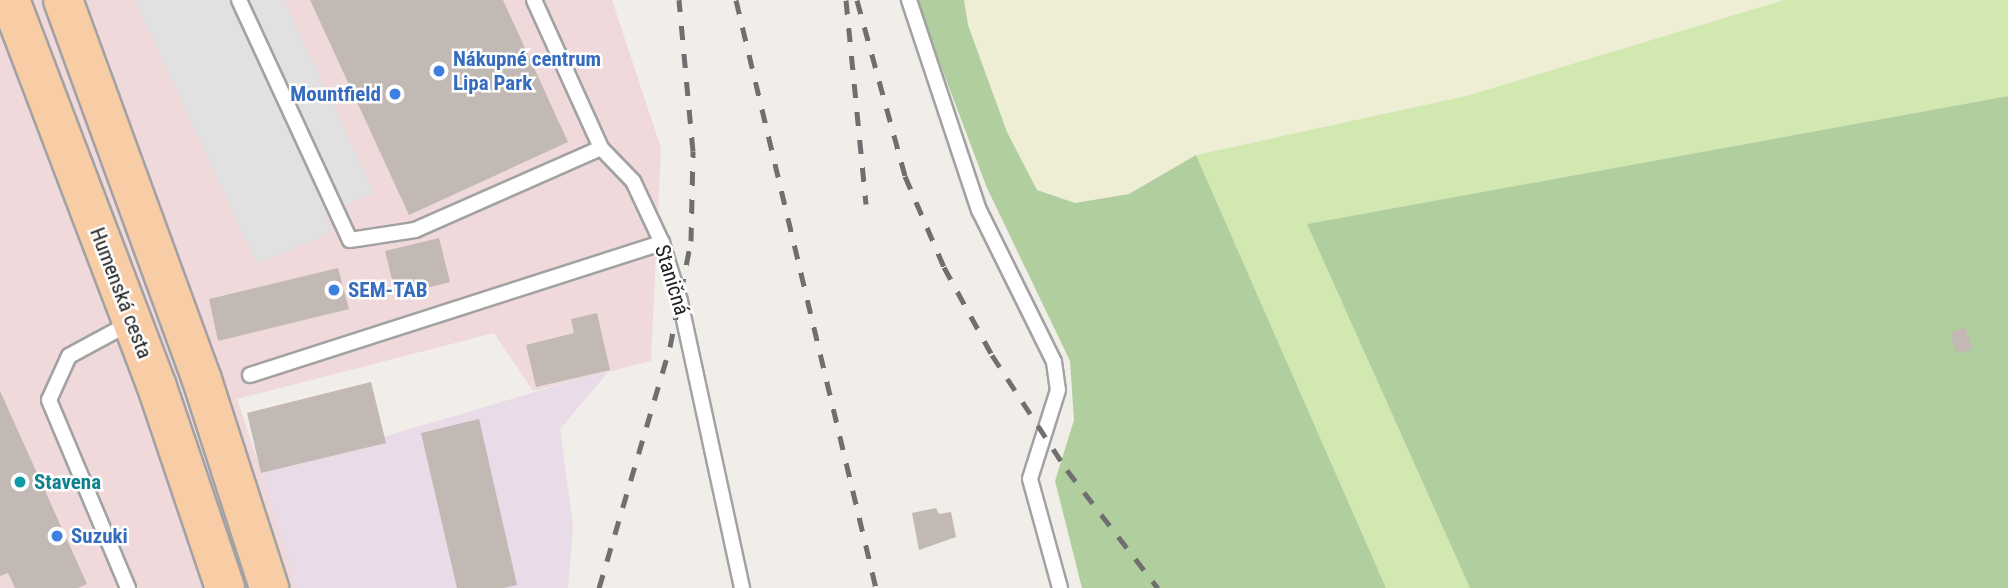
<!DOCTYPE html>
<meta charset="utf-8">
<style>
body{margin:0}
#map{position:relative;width:2008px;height:588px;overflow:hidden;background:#f1ede8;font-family:"Roboto Condensed",sans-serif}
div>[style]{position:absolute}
.commercial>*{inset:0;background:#f0d9da}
.industrial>*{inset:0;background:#eadbe8}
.farmland>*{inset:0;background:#eeeed5}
.grass>*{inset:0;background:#d1e8b1}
.forest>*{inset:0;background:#b1ce9f}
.parking>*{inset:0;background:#e1e1e1}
.building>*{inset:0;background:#c2b9b5}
.roads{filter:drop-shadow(2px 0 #a2a2a2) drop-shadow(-2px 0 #a2a2a2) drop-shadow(0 2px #a2a2a2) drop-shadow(0 -2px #a2a2a2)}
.lane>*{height:14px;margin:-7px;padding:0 7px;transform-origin:7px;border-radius:7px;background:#fff}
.primary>*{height:38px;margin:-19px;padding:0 19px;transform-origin:19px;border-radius:19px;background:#f8cda6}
.rail>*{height:5px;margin-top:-2.5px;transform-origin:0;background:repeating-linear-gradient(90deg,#6f6f6f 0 14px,transparent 0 28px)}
.dots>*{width:19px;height:19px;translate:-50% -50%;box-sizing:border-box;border:4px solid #fff;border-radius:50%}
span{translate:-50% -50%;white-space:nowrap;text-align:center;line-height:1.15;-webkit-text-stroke:5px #fff;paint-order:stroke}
.shop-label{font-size:21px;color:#366cbe;font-weight:700}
.left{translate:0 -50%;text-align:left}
.right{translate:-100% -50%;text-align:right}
.street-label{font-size:21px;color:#212121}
.culture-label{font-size:21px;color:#0d838f;font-weight:700}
</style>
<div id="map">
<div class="commercial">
<div style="clip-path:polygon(0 0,612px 0,661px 148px,651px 361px,533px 391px,494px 333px,237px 399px,301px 588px,0 588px)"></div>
</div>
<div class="industrial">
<div style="clip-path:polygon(610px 370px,560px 429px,573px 525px,568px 588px,297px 588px,261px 473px)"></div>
</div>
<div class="farmland">
<div style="clip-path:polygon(964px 0,1784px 0,1466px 96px,1196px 155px,1129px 194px,1075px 203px,1037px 190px,1007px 132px,968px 25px)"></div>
</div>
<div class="grass">
<div style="clip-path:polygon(1784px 0,2008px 0,2008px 96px,1307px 224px,1470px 588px,1386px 588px,1196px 155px,1466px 96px)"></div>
</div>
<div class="forest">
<div style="clip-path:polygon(916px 0,964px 0,968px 25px,1007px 132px,1037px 190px,1075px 203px,1129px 194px,1196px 155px,1386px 588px,1082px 588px,1055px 481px,1074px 420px,1070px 361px,987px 188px)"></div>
<div style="clip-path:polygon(2008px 96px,2008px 588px,1470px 588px,1307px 224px)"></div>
</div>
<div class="parking">
<div style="clip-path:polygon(135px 0,284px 0,374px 193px,324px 212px,333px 232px,257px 264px)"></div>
</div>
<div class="building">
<div style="clip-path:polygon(310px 0,503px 0,568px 142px,409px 215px)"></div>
<div style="clip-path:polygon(439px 238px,450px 282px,396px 296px,385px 251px)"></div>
<div style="clip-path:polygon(338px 268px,349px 309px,218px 341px,209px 299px)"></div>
<div style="clip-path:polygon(597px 313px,610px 370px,536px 387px,526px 345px,574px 333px,571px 319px)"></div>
<div style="clip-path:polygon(1965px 327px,1973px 349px,1957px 354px,1950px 333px)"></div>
<div style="clip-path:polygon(371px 382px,386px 443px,261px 473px,247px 413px)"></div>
<div style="clip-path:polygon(0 391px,87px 584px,78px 588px,15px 588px,8px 573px,0 576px)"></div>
<div style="clip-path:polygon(479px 419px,517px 585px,504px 588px,457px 588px,421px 433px)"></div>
<div style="clip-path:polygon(936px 508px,939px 514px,951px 512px,956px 537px,919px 550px,912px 513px)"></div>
</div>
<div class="roads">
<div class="lane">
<div style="left:239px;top:0;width:264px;rotate:65.2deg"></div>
<div style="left:350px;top:240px;width:66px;rotate:-8.7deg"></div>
<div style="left:415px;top:230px;width:203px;rotate:-23.8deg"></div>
<div style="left:534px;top:0;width:162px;rotate:65.6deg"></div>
<div style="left:601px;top:148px;width:46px;rotate:45.9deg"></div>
<div style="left:633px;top:181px;width:68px;rotate:64.9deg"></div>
<div style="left:662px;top:243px;width:61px;rotate:72.8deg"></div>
<div style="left:680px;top:301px;width:294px;rotate:77.8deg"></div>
<div style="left:909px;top:0;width:221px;rotate:71.6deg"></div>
<div style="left:979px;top:210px;width:169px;rotate:63.7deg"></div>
<div style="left:1054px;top:362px;width:28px;rotate:82deg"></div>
<div style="left:1058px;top:390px;width:93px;rotate:107.5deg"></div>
<div style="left:1030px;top:479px;width:113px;rotate:74.6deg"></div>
<div style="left:250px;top:375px;width:433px;rotate:-17.8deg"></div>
<div style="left:128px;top:588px;width:204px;rotate:-112.8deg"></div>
<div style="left:49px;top:400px;width:48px;rotate:-65.6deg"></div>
<div style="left:69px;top:356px;width:72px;rotate:-28.4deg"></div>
</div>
<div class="primary">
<div style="left:10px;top:0;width:414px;rotate:69.2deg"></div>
<div style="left:157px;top:387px;width:212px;rotate:71.3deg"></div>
<div style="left:63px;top:0;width:405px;rotate:69.9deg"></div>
<div style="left:202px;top:380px;width:219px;rotate:72.1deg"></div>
</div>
</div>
<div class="rail">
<div style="left:736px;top:0;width:604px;rotate:76.61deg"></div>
<div style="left:846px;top:0;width:205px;rotate:84.4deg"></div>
<div style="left:857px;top:0;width:182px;rotate:74.7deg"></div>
<div style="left:905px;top:176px;width:99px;rotate:66.8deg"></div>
<div style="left:944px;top:267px;width:100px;rotate:61.4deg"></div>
<div style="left:992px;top:355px;width:137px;rotate:56.9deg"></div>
<div style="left:1067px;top:470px;width:149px;rotate:52.4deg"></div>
<div style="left:599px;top:588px;width:251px;rotate:-73.6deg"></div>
<div style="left:670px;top:347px;width:108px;rotate:-78.8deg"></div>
<div style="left:691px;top:241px;width:90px;rotate:-88.7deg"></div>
<div style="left:693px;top:151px;width:152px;rotate:-95.3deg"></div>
</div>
<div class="dots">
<div style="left:439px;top:71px;background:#3f7fe0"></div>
<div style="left:395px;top:94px;background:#3f7fe0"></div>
<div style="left:334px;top:290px;background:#3f7fe0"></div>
<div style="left:20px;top:482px;background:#0f9aa8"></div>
<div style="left:57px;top:536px;background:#3f7fe0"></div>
</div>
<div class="shop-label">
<span class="left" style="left:453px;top:71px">Nákupné centrum<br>Lipa Park</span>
<span class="right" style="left:381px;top:94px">Mountfield</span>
<span class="left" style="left:348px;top:290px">SEM-TAB</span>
<span class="left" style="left:71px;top:536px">Suzuki</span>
</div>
<div class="street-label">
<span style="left:672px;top:280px;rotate:73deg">Staničná</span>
<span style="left:121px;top:293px;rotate:69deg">Humenská cesta</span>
</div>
<div class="culture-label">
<span class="left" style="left:34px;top:482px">Stavena</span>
</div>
</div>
